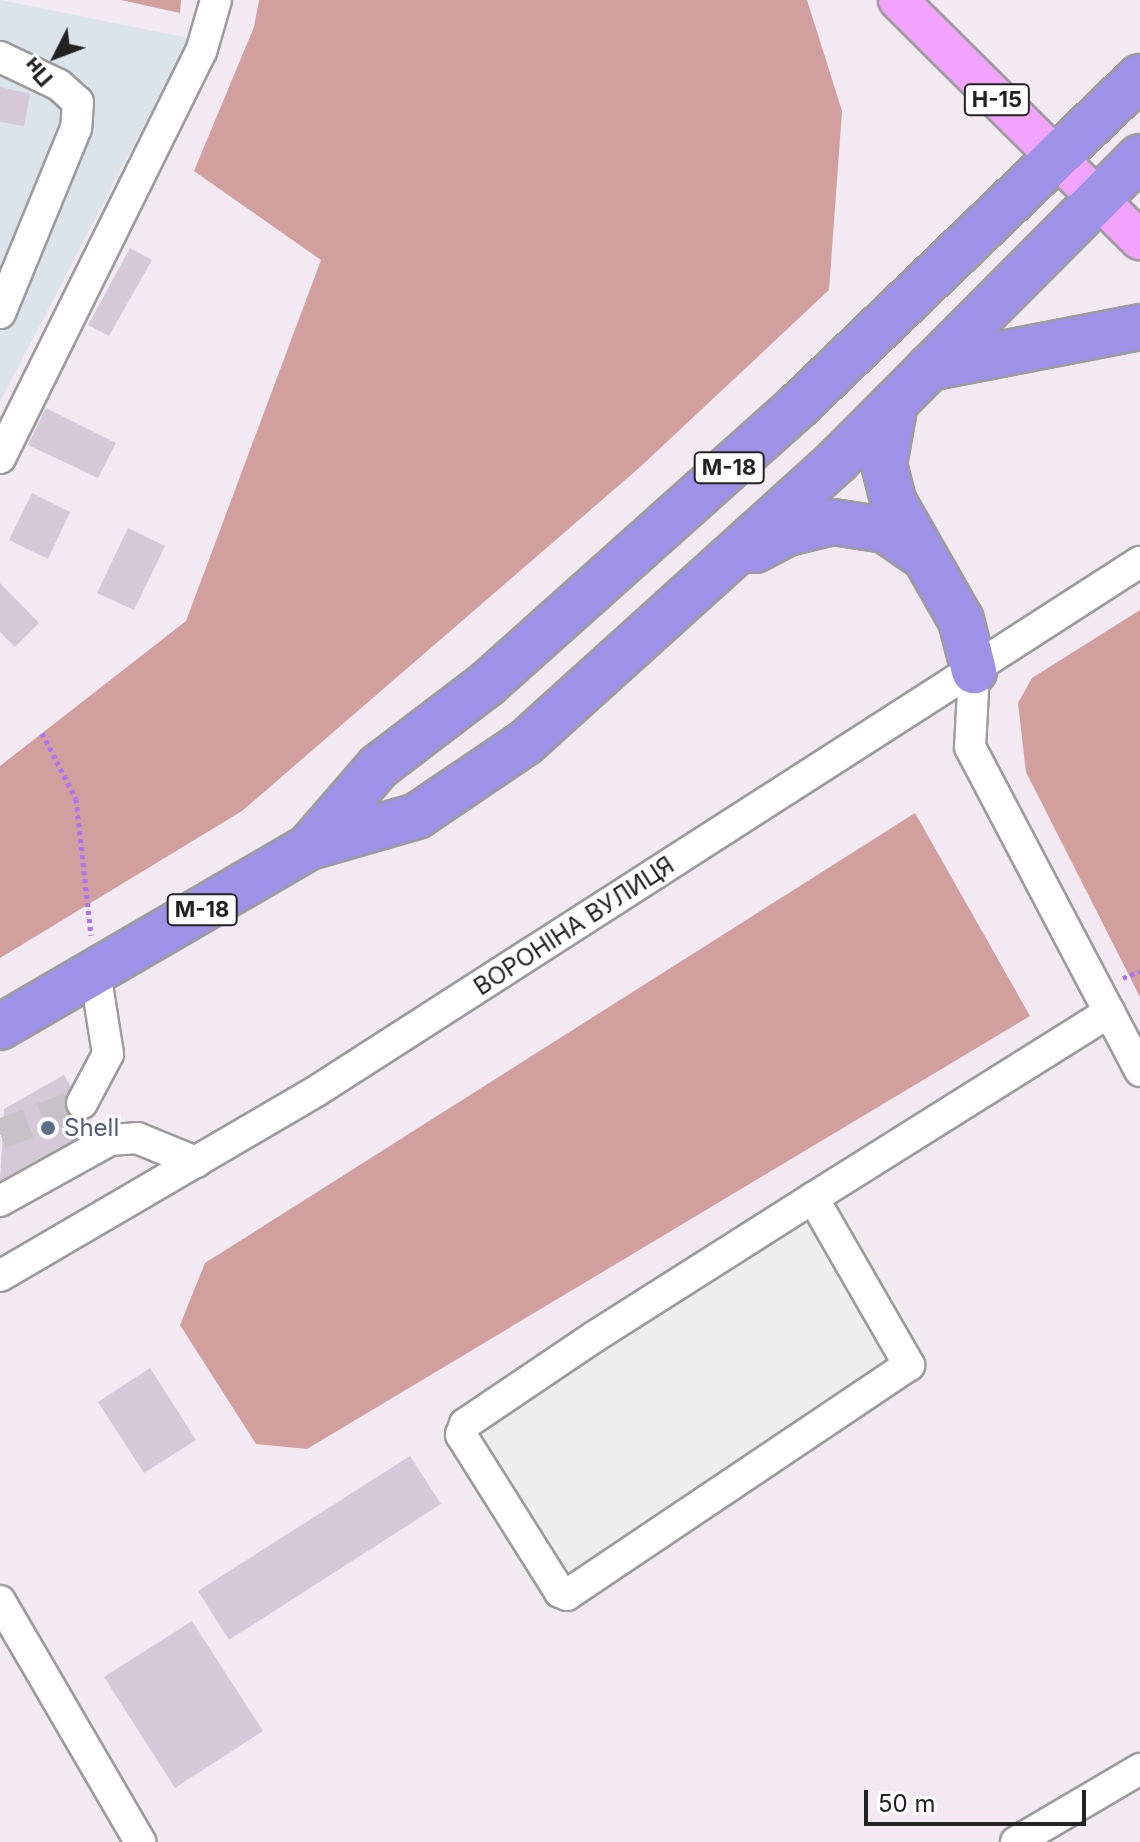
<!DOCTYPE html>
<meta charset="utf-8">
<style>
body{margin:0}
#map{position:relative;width:1140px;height:1842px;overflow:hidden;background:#f2e9f2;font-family:Inter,sans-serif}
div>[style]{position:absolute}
.industrial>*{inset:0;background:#dbe3eb}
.forest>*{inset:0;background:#d19f9e}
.parking>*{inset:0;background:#eee}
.building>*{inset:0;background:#d5c9d9}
.minor-tunnel>*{height:30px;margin-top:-15px;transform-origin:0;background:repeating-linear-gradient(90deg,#c8c1c8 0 30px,transparent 0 45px)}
.path>*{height:5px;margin-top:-2.5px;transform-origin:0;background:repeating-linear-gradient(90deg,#ab72fa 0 4px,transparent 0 8px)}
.roads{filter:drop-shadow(2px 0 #9c9c9c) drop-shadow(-2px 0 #9c9c9c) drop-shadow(0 2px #9c9c9c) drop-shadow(0 -2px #9c9c9c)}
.minor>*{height:30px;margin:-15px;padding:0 15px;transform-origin:15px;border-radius:15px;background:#fff}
.major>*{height:38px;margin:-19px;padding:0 19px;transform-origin:19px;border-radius:19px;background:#f2a3fc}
.highway>*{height:44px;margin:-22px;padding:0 22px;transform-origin:22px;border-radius:22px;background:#9d92e8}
.dots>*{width:22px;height:22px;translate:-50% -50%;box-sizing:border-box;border:4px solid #fff;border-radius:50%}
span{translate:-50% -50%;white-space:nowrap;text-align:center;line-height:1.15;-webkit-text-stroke:6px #fff;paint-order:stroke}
.shield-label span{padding:2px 6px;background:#fff;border:2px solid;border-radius:6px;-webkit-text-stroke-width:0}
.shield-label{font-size:22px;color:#222;font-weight:700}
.street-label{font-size:24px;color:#222}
.service-label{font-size:24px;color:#4e5e75}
.left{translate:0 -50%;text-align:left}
.north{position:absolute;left:16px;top:16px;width:80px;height:80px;-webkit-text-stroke:6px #fff;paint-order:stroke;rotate:228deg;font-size:22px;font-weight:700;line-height:32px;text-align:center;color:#222}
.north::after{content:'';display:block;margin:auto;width:28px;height:36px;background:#222;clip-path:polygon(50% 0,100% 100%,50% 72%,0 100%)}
.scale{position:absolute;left:864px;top:1790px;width:222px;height:36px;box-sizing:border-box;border:4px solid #222;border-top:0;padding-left:10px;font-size:24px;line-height:28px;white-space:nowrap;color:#222;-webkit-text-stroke:6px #fff;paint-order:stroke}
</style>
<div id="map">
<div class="industrial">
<div style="clip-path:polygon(0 0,189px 38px,0 402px)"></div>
</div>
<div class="forest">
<div style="clip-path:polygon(121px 0,181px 0,180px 13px)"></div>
<div style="clip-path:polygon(259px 0,807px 0,842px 111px,829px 290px,639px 468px,242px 811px,0 958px,0 766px,186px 621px,321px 260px,194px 171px,254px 27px)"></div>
<div style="clip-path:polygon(1140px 610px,1140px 997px,1026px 772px,1018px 703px,1032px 678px)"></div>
<div style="clip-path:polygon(915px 813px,1030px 1016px,307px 1449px,256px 1444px,180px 1325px,205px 1263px)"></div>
</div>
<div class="parking">
<div style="clip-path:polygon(827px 1178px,932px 1362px,548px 1616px,437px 1432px)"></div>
</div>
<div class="building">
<div style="clip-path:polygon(0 87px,30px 94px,24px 126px,0 122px)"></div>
<div style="clip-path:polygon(130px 248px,152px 260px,109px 336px,88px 325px)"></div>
<div style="clip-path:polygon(46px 408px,116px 443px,98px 478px,28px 445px)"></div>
<div style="clip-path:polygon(32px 493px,70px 512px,48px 559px,9px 540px)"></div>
<div style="clip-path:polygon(128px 528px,165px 546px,134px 610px,97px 593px)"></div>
<div style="clip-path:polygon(0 583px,39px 623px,15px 647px,0 632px)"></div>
<div style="clip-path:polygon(64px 1075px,99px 1135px,5px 1189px,0 1180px,4px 1109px)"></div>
<div style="clip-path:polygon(150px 1368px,196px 1440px,144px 1473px,98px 1402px)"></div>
<div style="clip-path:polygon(410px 1456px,441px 1504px,229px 1640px,198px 1591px)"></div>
<div style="clip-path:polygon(192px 1621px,263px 1731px,175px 1788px,104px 1677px)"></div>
</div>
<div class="minor-tunnel">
<div style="left:0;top:1134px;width:88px;rotate:-20.7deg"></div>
</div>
<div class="path">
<div style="left:42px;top:733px;width:74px;rotate:62.7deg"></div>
<div style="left:76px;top:799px;width:137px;rotate:83.7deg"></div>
<div style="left:1123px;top:978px;width:18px;rotate:-22deg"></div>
</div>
<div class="roads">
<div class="minor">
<div style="left:0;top:57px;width:65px;rotate:25.4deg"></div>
<div style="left:59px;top:85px;width:25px;rotate:42deg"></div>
<div style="left:78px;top:102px;width:26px;rotate:94deg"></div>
<div style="left:76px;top:128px;width:200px;rotate:112.3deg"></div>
<div style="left:0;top:458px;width:453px;rotate:-63.7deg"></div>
<div style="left:201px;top:52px;width:54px;rotate:-73.9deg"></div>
<div style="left:974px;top:671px;width:76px;rotate:93deg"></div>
<div style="left:970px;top:747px;width:366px;rotate:62.3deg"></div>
<div style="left:82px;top:1103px;width:55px;rotate:-62deg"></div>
<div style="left:108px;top:1054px;width:83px;rotate:-99deg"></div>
<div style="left:813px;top:1198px;width:193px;rotate:60.1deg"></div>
<div style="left:909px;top:1365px;width:412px;rotate:146.1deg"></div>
<div style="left:567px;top:1595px;width:8px;rotate:-157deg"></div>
<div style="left:560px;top:1592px;width:186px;rotate:-122.2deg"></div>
<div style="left:461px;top:1435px;width:12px;rotate:-70deg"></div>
<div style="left:465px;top:1424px;width:156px;rotate:-34deg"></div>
<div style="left:594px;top:1337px;width:259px;rotate:-32.4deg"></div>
<div style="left:813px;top:1198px;width:350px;rotate:-32.1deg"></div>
<div style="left:0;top:1201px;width:126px;rotate:-29deg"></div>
<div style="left:110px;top:1140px;width:27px;rotate:-4deg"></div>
<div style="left:137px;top:1138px;width:64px;rotate:22.1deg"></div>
<div style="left:0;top:1276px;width:365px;rotate:-30.3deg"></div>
<div style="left:315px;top:1092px;width:981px;rotate:-32.72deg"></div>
<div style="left:0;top:1601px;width:279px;rotate:59.8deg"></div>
<div style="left:1016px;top:1842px;width:144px;rotate:-30.5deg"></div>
</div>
<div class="major">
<div style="left:898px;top:0;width:341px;rotate:44.8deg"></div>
</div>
<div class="highway">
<div style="left:929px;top:368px;width:215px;rotate:-11deg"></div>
<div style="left:895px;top:403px;width:62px;rotate:100.2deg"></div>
<div style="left:884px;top:464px;width:38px;rotate:76deg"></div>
<div style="left:893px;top:501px;width:137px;rotate:60.3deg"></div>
<div style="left:961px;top:620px;width:53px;rotate:75.7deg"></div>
<div style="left:755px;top:550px;width:36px;rotate:-28deg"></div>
<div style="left:787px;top:533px;width:47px;rotate:-13.4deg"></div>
<div style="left:833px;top:522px;width:53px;rotate:8.7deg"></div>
<div style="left:885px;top:530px;width:47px;rotate:34.7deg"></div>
<div style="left:309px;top:847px;width:106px;rotate:-49.2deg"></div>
<div style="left:378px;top:767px;width:137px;rotate:-37.3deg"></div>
<div style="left:487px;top:684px;width:419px;rotate:-41.8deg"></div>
<div style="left:799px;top:405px;width:473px;rotate:-43.9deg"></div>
<div style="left:0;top:1027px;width:358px;rotate:-30.2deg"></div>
<div style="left:309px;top:847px;width:112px;rotate:-16deg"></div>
<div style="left:417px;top:816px;width:130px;rotate:-34.1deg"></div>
<div style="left:525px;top:743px;width:421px;rotate:-42.1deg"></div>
<div style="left:837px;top:461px;width:429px;rotate:-45.1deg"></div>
</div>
</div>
<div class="dots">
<div style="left:48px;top:1128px;background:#5c6f8a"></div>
</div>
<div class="shield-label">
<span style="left:997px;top:100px">Н-15</span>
<span style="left:729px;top:468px">М-18</span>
<span style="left:202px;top:910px">М-18</span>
</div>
<div class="street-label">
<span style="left:574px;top:926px;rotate:-33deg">ВОРОНІНА ВУЛИЦЯ</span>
</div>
<div class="service-label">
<span class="left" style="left:64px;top:1128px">Shell</span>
</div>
<div class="north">Пн</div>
<div class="scale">50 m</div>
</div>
